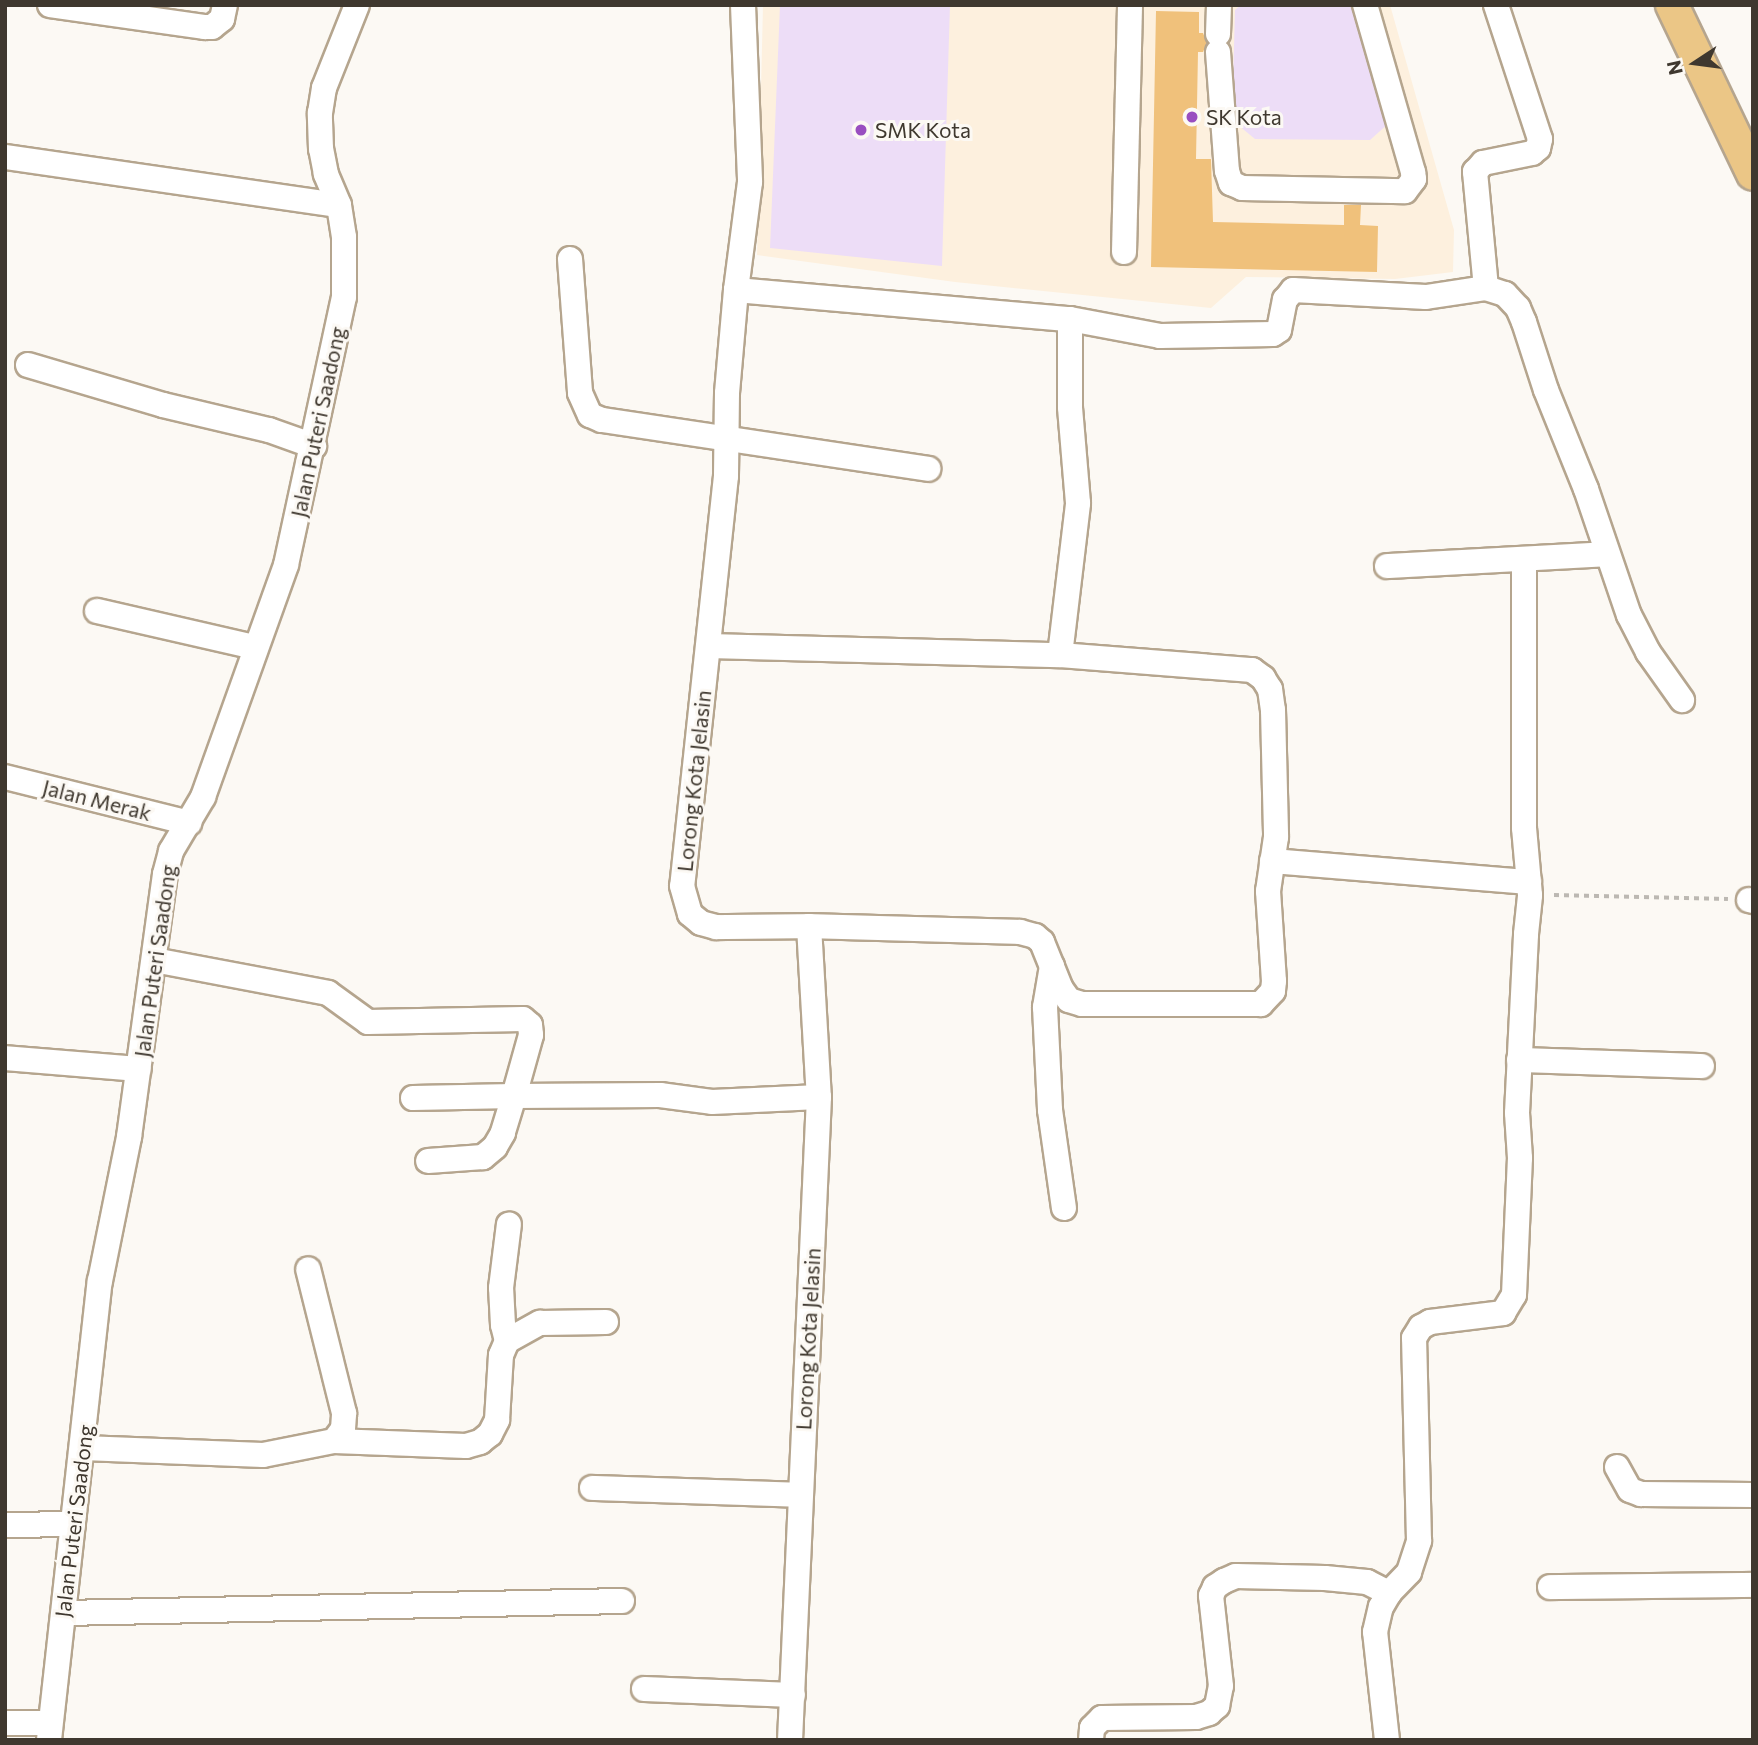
<!DOCTYPE html>
<style>
body{margin:0}
#map{position:relative;width:1758px;height:1745px;overflow:hidden;background:#fcf9f4;font-family:Commissioner,sans-serif}
div>[style]{position:absolute}
.built>*{inset:0;background:#fdf0de}
.green>*{inset:0;background:#edddf7}
.building>*{inset:0;background:#f0c17b}
.path>*{height:3.5px;margin-top:-1.75px;transform-origin:0;background:repeating-linear-gradient(90deg,#bcb8b2 0 5px,transparent 0 10px)}
.roads{filter:drop-shadow(2px 0 #b5a58e) drop-shadow(-2px 0 #b5a58e) drop-shadow(0 2px #b5a58e) drop-shadow(0 -2px #b5a58e)}
.minor>*{height:24px;margin:-12px;padding:0 12px;transform-origin:12px;border-radius:12px;background:#fff}
.major>*{height:32px;margin:-16px;padding:0 16px;transform-origin:16px;border-radius:16px;background:#ebc686}
.dots>*{width:19px;height:19px;translate:-50% -50%;box-sizing:border-box;border:4px solid #fcf9f4;border-radius:50%}
span{translate:-50% -50%;white-space:nowrap;text-align:center;line-height:1.15;-webkit-text-stroke:6px #fcf9f4;paint-order:stroke}
.poi-label{font-size:21px;color:#3f382f}
.left{translate:0 -50%;text-align:left}
.street-label{font-size:21px;color:#3f382f}
.frame{position:absolute;inset:0;border:7px solid #3f382f;pointer-events:none}
.north{position:absolute;left:1660px;top:28px;width:70px;height:70px;-webkit-text-stroke:5px #fcf9f4;paint-order:stroke;rotate:257deg;font-size:19px;font-weight:700;line-height:28px;text-align:center;color:#3f382f}
.north::after{content:'';display:block;margin:auto;width:24px;height:32px;background:#3f382f;clip-path:polygon(50% 0,100% 100%,50% 72%,0 100%)}
</style>
<div id="map">
<div class="built">
<div style="clip-path:polygon(763px 5px,1390px 5px,1454px 230px,1453px 272px,1395px 279px,1246px 277px,1211px 308px,955px 282px,757px 255px)"></div>
</div>
<div class="green">
<div style="clip-path:polygon(780px 5px,950px 5px,942px 266px,770px 248px)"></div>
<div style="clip-path:polygon(1241px 5px,1349px 5px,1359px 17px,1389px 123px,1370px 140px,1255px 139px,1232px 120px,1235px 10px)"></div>
</div>
<div class="building">
<div style="clip-path:polygon(1156px 11px,1199px 12px,1199px 33px,1203px 33px,1207px 43px,1203px 52px,1198px 52px,1196px 159px,1211px 159px,1213px 222px,1344px 225px,1344px 205px,1361px 205px,1360px 225px,1378px 226px,1377px 272px,1151px 267px)"></div>
</div>
<div class="path">
<div style="left:1554px;top:895px;width:174px;rotate:1.3deg"></div>
</div>
<div class="roads">
<div class="minor">
<div style="left:50px;top:5px;width:157px;rotate:8.1deg"></div>
<div style="left:205px;top:27px;width:7px"></div>
<div style="left:212px;top:27px;width:13px;rotate:-39deg"></div>
<div style="left:222px;top:19px;width:14px;rotate:-78deg"></div>
<div style="left:743px;top:5px;width:177px;rotate:87.7deg"></div>
<div style="left:750px;top:182px;width:109px;rotate:97.4deg"></div>
<div style="left:736px;top:290px;width:103px;rotate:95deg"></div>
<div style="left:727px;top:393px;width:83px;rotate:90.7deg"></div>
<div style="left:726px;top:476px;width:412px;rotate:96.1deg"></div>
<div style="left:682px;top:886px;width:29px;rotate:74deg"></div>
<div style="left:690px;top:914px;width:14px;rotate:39deg"></div>
<div style="left:701px;top:923px;width:16px;rotate:15deg"></div>
<div style="left:716px;top:927px;width:93px;rotate:-0.6deg"></div>
<div style="left:809px;top:926px;width:171px;rotate:86.7deg"></div>
<div style="left:819px;top:1097px;width:644px;rotate:92.58deg"></div>
<div style="left:1218px;top:34px;width:29px;rotate:-88deg"></div>
<div style="left:1218px;top:52px;width:119px;rotate:85.7deg"></div>
<div style="left:1227px;top:171px;width:13px;rotate:72deg"></div>
<div style="left:1231px;top:183px;width:12px;rotate:24deg"></div>
<div style="left:1242px;top:188px;width:163px;rotate:1.1deg"></div>
<div style="left:1405px;top:191px;width:15px;rotate:-53deg"></div>
<div style="left:1414px;top:179px;width:7px;rotate:-98deg"></div>
<div style="left:1413px;top:172px;width:174px;rotate:-106deg"></div>
<div style="left:5px;top:157px;width:337px;rotate:8.2deg"></div>
<div style="left:1124px;top:252px;width:247px;rotate:-88.6deg"></div>
<div style="left:570px;top:259px;width:134px;rotate:85.7deg"></div>
<div style="left:580px;top:393px;width:24px;rotate:66deg"></div>
<div style="left:590px;top:415px;width:13px;rotate:23deg"></div>
<div style="left:602px;top:420px;width:330px;rotate:8.5deg"></div>
<div style="left:1486px;top:288px;width:117px;rotate:-95.4deg"></div>
<div style="left:1475px;top:172px;width:12px;rotate:-48deg"></div>
<div style="left:1483px;top:163px;width:50px;rotate:-11.5deg"></div>
<div style="left:1532px;top:153px;width:8px;rotate:-40deg"></div>
<div style="left:1538px;top:148px;width:9px;rotate:-77deg"></div>
<div style="left:1540px;top:139px;width:141px;rotate:-108.2deg"></div>
<div style="left:736px;top:290px;width:335px;rotate:5deg"></div>
<div style="left:1070px;top:319px;width:92px;rotate:10.7deg"></div>
<div style="left:1160px;top:336px;width:113px;rotate:-1deg"></div>
<div style="left:1273px;top:334px;width:7px;rotate:-34deg"></div>
<div style="left:1279px;top:330px;width:31px;rotate:-79deg"></div>
<div style="left:1285px;top:300px;width:13px;rotate:-51deg"></div>
<div style="left:1293px;top:290px;width:133px;rotate:3deg"></div>
<div style="left:1426px;top:297px;width:61px;rotate:-8.5deg"></div>
<div style="left:1486px;top:288px;width:20px;rotate:18deg"></div>
<div style="left:1505px;top:294px;width:19px;rotate:47deg"></div>
<div style="left:1518px;top:308px;width:15px;rotate:67deg"></div>
<div style="left:1524px;top:322px;width:71px;rotate:72.1deg"></div>
<div style="left:1546px;top:390px;width:107px;rotate:68deg"></div>
<div style="left:1586px;top:489px;width:133px;rotate:71.2deg"></div>
<div style="left:1629px;top:615px;width:42px;rotate:62.8deg"></div>
<div style="left:1648px;top:652px;width:59px;rotate:54.7deg"></div>
<div style="left:28px;top:365px;width:141px;rotate:16.5deg"></div>
<div style="left:163px;top:405px;width:109px;rotate:13.3deg"></div>
<div style="left:269px;top:430px;width:48px;rotate:19.6deg"></div>
<div style="left:1387px;top:566px;width:220px;rotate:-3.1deg"></div>
<div style="left:97px;top:611px;width:161px;rotate:12.9deg"></div>
<div style="left:709px;top:646px;width:351px;rotate:1.5deg"></div>
<div style="left:1060px;top:655px;width:193px;rotate:4.5deg"></div>
<div style="left:1252px;top:670px;width:14px;rotate:36deg"></div>
<div style="left:1263px;top:678px;width:13px;rotate:58deg"></div>
<div style="left:1270px;top:689px;width:21px;rotate:82deg"></div>
<div style="left:1273px;top:710px;width:127px;rotate:88.6deg"></div>
<div style="left:1276px;top:837px;width:55px;rotate:98.4deg"></div>
<div style="left:1268px;top:891px;width:90px;rotate:86.2deg"></div>
<div style="left:1274px;top:981px;width:10px;rotate:96deg"></div>
<div style="left:1273px;top:991px;width:18px;rotate:133deg"></div>
<div style="left:1261px;top:1004px;width:179px;rotate:180deg"></div>
<div style="left:1082px;top:1004px;width:14px;rotate:-163deg"></div>
<div style="left:1069px;top:1000px;width:14px;rotate:-126deg"></div>
<div style="left:1061px;top:989px;width:51px;rotate:-112deg"></div>
<div style="left:1042px;top:942px;width:9px;rotate:-139deg"></div>
<div style="left:1035px;top:936px;width:16px;rotate:-165deg"></div>
<div style="left:1020px;top:932px;width:211px;rotate:-178.4deg"></div>
<div style="left:1060px;top:655px;width:153px;rotate:-83.2deg"></div>
<div style="left:1078px;top:503px;width:96px;rotate:-94.8deg"></div>
<div style="left:1070px;top:407px;width:88px;rotate:-90deg"></div>
<div style="left:5px;top:777px;width:190px;rotate:14deg"></div>
<div style="left:1272px;top:861px;width:258px;rotate:4.7deg"></div>
<div style="left:1749px;top:900px;width:4px;rotate:14deg"></div>
<div style="left:154px;top:960px;width:177px;rotate:10.7deg"></div>
<div style="left:328px;top:993px;width:49px;rotate:35.9deg"></div>
<div style="left:368px;top:1022px;width:155px;rotate:-1.1deg"></div>
<div style="left:523px;top:1019px;width:9px;rotate:41deg"></div>
<div style="left:530px;top:1025px;width:10px;rotate:84deg"></div>
<div style="left:531px;top:1035px;width:63px;rotate:105.6deg"></div>
<div style="left:514px;top:1096px;width:146px;rotate:-0.4deg"></div>
<div style="left:660px;top:1095px;width:52px;rotate:7.7deg"></div>
<div style="left:712px;top:1102px;width:107px;rotate:-2.7deg"></div>
<div style="left:1052px;top:966px;width:42px;rotate:99.7deg"></div>
<div style="left:1045px;top:1007px;width:103px;rotate:87.2deg"></div>
<div style="left:1050px;top:1110px;width:99px;rotate:81.9deg"></div>
<div style="left:5px;top:1058px;width:134px;rotate:4.7deg"></div>
<div style="left:1519px;top:1060px;width:183px;rotate:1.9deg"></div>
<div style="left:413px;top:1098px;width:101px;rotate:-1.1deg"></div>
<div style="left:514px;top:1096px;width:39px;rotate:107deg"></div>
<div style="left:503px;top:1133px;width:16px;rotate:120deg"></div>
<div style="left:495px;top:1147px;width:16px;rotate:140deg"></div>
<div style="left:483px;top:1157px;width:55px;rotate:175.8deg"></div>
<div style="left:507px;top:1341px;width:16px;rotate:-104deg"></div>
<div style="left:503px;top:1325px;width:37px;rotate:-93deg"></div>
<div style="left:501px;top:1288px;width:64px;rotate:-82.9deg"></div>
<div style="left:334px;top:1441px;width:132px;rotate:2.2deg"></div>
<div style="left:466px;top:1446px;width:15px;rotate:-16deg"></div>
<div style="left:480px;top:1442px;width:13px;rotate:-39deg"></div>
<div style="left:490px;top:1434px;width:16px;rotate:-63deg"></div>
<div style="left:497px;top:1420px;width:65px;rotate:-86.5deg"></div>
<div style="left:501px;top:1355px;width:15px;rotate:-67deg"></div>
<div style="left:507px;top:1341px;width:38px;rotate:-29deg"></div>
<div style="left:540px;top:1323px;width:66px;rotate:-0.9deg"></div>
<div style="left:83px;top:1448px;width:180px;rotate:2.2deg"></div>
<div style="left:263px;top:1455px;width:72px;rotate:-11.2deg"></div>
<div style="left:334px;top:1441px;width:15px;rotate:-53deg"></div>
<div style="left:343px;top:1429px;width:16px;rotate:-86deg"></div>
<div style="left:344px;top:1413px;width:148px;rotate:-104deg"></div>
<div style="left:1617px;top:1467px;width:26px;rotate:61deg"></div>
<div style="left:1630px;top:1490px;width:12px;rotate:20deg"></div>
<div style="left:1641px;top:1494px;width:112px;rotate:0.5deg"></div>
<div style="left:592px;top:1488px;width:208px;rotate:1.9deg"></div>
<div style="left:5px;top:1525px;width:68px;rotate:-0.8deg"></div>
<div style="left:1550px;top:1587px;width:203px;rotate:-0.6deg"></div>
<div style="left:64px;top:1613px;width:558px;rotate:-1.23deg"></div>
<div style="left:644px;top:1689px;width:149px;rotate:2.3deg"></div>
<div style="left:5px;top:1723px;width:45px"></div>
<div style="left:49px;top:1740px;width:462px;rotate:-83.7deg"></div>
<div style="left:100px;top:1281px;width:147px;rotate:-78.6deg"></div>
<div style="left:129px;top:1137px;width:265px;rotate:-82.2deg"></div>
<div style="left:165px;top:874px;width:24px;rotate:-75deg"></div>
<div style="left:171px;top:851px;width:63px;rotate:-59.3deg"></div>
<div style="left:203px;top:797px;width:246px;rotate:-70.3deg"></div>
<div style="left:286px;top:565px;width:274px;rotate:-77.8deg"></div>
<div style="left:344px;top:297px;width:60px;rotate:-90deg"></div>
<div style="left:344px;top:237px;width:32px;rotate:-99deg"></div>
<div style="left:339px;top:205px;width:34px;rotate:-113deg"></div>
<div style="left:326px;top:174px;width:25px;rotate:-101deg"></div>
<div style="left:321px;top:149px;width:36px;rotate:-92deg"></div>
<div style="left:320px;top:113px;width:25px;rotate:-81deg"></div>
<div style="left:324px;top:88px;width:89px;rotate:-68.3deg"></div>
<div style="left:1091px;top:1740px;width:12px;rotate:-85deg"></div>
<div style="left:1092px;top:1728px;width:14px;rotate:-45deg"></div>
<div style="left:1102px;top:1718px;width:94px;rotate:-0.6deg"></div>
<div style="left:1196px;top:1717px;width:14px;rotate:-17deg"></div>
<div style="left:1209px;top:1713px;width:11px;rotate:-41deg"></div>
<div style="left:1217px;top:1706px;width:20px;rotate:-79deg"></div>
<div style="left:1221px;top:1686px;width:91px;rotate:-96.3deg"></div>
<div style="left:1211px;top:1596px;width:10px;rotate:-66deg"></div>
<div style="left:1215px;top:1587px;width:11px;rotate:-34deg"></div>
<div style="left:1224px;top:1581px;width:13px;rotate:-23deg"></div>
<div style="left:1236px;top:1576px;width:89px;rotate:1.3deg"></div>
<div style="left:1325px;top:1578px;width:42px;rotate:5.4deg"></div>
<div style="left:1367px;top:1582px;width:25px;rotate:27deg"></div>
<div style="left:1387px;top:1740px;width:109px;rotate:-96.3deg"></div>
<div style="left:1375px;top:1632px;width:26px;rotate:-77deg"></div>
<div style="left:1381px;top:1607px;width:16px;rotate:-60deg"></div>
<div style="left:1389px;top:1593px;width:29px;rotate:-46deg"></div>
<div style="left:1409px;top:1572px;width:33px;rotate:-72deg"></div>
<div style="left:1419px;top:1541px;width:203px;rotate:-91.4deg"></div>
<div style="left:1414px;top:1338px;width:13px;rotate:-58deg"></div>
<div style="left:1421px;top:1327px;width:10px;rotate:-29deg"></div>
<div style="left:1430px;top:1322px;width:74px;rotate:-7deg"></div>
<div style="left:1503px;top:1313px;width:21px;rotate:-59deg"></div>
<div style="left:1514px;top:1295px;width:137px;rotate:-87.5deg"></div>
<div style="left:1520px;top:1158px;width:45px;rotate:-93.8deg"></div>
<div style="left:1517px;top:1113px;width:179px;rotate:-87.1deg"></div>
<div style="left:1526px;top:934px;width:39px;rotate:-84deg"></div>
<div style="left:1530px;top:895px;width:67px;rotate:-95.1deg"></div>
<div style="left:1524px;top:828px;width:269px;rotate:-90deg"></div>
</div>
<div class="major">
<div style="left:1672px;top:5px;width:187px;rotate:64.4deg"></div>
</div>
</div>
<div class="dots">
<div style="left:1192px;top:117px;background:#994ec0"></div>
<div style="left:861px;top:130px;background:#994ec0"></div>
</div>
<div class="poi-label">
<span class="left" style="left:1206px;top:117px">SK Kota</span>
<span class="left" style="left:875px;top:130px">SMK Kota</span>
</div>
<div class="street-label">
<span style="left:318px;top:422px;rotate:-78deg">Jalan Puteri Saadong</span>
<span style="left:694px;top:781px;rotate:-84deg">Lorong Kota Jelasin</span>
<span style="left:97px;top:800px;rotate:14deg">Jalan Merak</span>
<span style="left:155px;top:961px;rotate:-82deg">Jalan Puteri Saadong</span>
<span style="left:808px;top:1339px;rotate:-87deg">Lorong Kota Jelasin</span>
<span style="left:74px;top:1521px;rotate:-83deg">Jalan Puteri Saadong</span>
</div>
<div class="frame"></div>
<div class="north">N</div>
</div>
